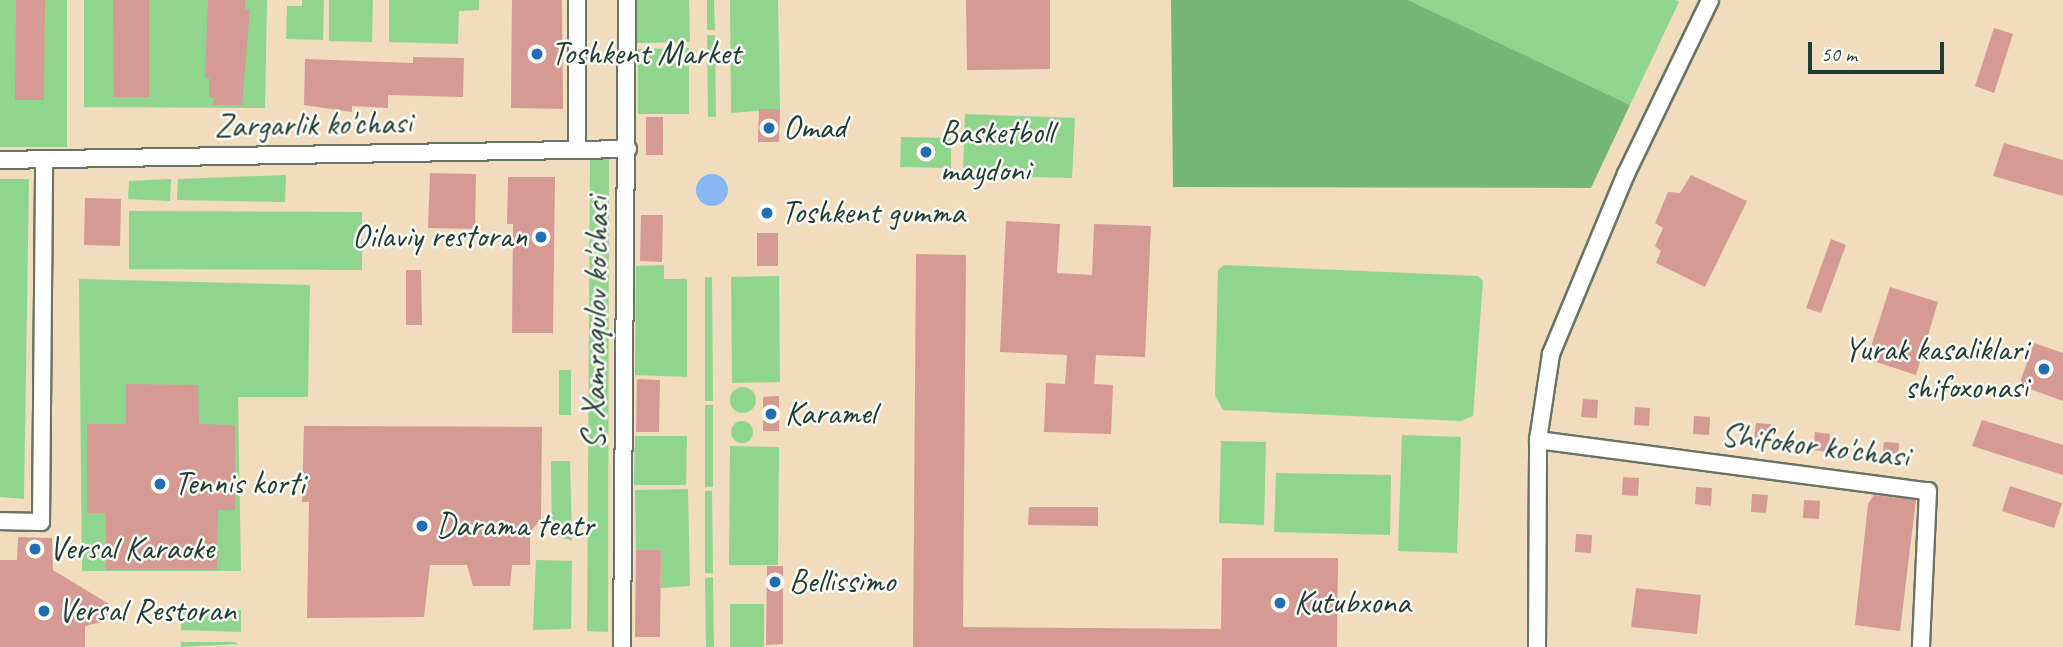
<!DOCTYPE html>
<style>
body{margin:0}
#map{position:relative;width:2063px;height:647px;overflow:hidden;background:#f1dcbd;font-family:Caveat,sans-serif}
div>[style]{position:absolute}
.green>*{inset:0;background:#90d58e}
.round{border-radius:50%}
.forest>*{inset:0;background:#74b679}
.water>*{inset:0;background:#86b7f2}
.building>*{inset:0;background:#d59a94}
.roads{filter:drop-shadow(2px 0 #687564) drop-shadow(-2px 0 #687564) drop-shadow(0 2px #687564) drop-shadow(0 -2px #687564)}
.minor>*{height:16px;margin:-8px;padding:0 8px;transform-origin:8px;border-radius:8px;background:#fff}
.dots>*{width:19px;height:19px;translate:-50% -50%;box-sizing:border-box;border:4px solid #fdfcf7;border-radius:50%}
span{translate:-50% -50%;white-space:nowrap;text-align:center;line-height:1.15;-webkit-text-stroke:5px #fdfcf7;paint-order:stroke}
.poi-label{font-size:33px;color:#1f3d34}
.left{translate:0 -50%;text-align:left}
.right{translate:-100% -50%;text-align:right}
.street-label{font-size:33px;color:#1f3d34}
.scale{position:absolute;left:1808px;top:42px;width:136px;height:32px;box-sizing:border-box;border:4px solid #1f3d34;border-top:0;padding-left:9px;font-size:21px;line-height:24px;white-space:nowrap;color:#1f3d34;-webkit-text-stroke:5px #fdfcf7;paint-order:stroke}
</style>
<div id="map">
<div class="green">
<div style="clip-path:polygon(0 0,67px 0,67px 147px,0 147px)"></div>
<div style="clip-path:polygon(84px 0,267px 0,265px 108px,84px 107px)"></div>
<div style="clip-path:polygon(302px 0,324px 0,323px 40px,286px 39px,287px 6px,302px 6px)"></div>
<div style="clip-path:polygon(329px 0,373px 0,372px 42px,329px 41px)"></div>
<div style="clip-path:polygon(389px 0,479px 0,479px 10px,459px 11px,458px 44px,389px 42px)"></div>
<div style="clip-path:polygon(637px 0,689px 0,690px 42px,637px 43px)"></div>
<div style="clip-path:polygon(707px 0,714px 0,715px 30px,707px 30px)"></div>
<div style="clip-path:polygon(730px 0,778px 0,780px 109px,731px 113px)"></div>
<div style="clip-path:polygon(1408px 0,1675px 0,1679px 2px,1630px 105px)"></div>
<div style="clip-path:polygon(707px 35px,715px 35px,716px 117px,708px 117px)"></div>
<div style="clip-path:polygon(689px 48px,689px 114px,638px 114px,638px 49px)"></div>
<div style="clip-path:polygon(965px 114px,1075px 118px,1072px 178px,963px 175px)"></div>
<div style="clip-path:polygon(901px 137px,951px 138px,951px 168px,900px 167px)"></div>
<div style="clip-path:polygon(609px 158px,608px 632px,587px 631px,590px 159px)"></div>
<div style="clip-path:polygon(286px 175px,285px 202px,177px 200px,178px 179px)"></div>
<div style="clip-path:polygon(0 179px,29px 179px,24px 499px,0 497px)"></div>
<div style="clip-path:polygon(171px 179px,170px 201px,128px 199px,129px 181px)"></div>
<div style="clip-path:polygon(129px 211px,362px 212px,362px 270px,129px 269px)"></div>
<div style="clip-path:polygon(664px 265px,664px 279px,687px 279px,687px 377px,635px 375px,636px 266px)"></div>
<div style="clip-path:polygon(1224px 265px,1478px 276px,1483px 281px,1473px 416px,1461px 421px,1223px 410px,1215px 395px,1218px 270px)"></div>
<div style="clip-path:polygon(779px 276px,780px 382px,732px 383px,731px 277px)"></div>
<div style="clip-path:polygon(705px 277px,712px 277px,713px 401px,705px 401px)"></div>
<div style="clip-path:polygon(79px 279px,310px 285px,308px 397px,238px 397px,241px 571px,82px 571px)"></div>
<div style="clip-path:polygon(559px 370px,571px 370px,571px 415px,559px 415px)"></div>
<div class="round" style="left:730px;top:387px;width:26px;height:26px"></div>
<div style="clip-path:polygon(705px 405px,713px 405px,713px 487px,705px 487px)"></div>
<div class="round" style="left:731px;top:421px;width:22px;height:22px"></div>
<div style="clip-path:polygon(1402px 435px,1461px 437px,1457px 553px,1398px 551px)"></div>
<div style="clip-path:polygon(635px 436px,687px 436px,686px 485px,634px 485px)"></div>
<div style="clip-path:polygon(1221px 441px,1266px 442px,1264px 525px,1219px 523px)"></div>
<div style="clip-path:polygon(730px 446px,779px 447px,778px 565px,729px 565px)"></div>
<div style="clip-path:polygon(551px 461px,570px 461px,572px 541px,552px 534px)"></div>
<div style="clip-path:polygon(1276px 473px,1391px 475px,1390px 535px,1274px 532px)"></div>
<div style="clip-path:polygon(688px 489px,690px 586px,661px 588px,661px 550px,636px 550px,635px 490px)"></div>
<div style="clip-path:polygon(705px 491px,712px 491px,713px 573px,705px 573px)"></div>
<div style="clip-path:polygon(536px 560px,572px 561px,571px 629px,533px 630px)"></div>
<div style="clip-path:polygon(713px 577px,714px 647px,706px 647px,705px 578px)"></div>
<div style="clip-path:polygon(730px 604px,764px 604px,764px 647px,730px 647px)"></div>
<div style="clip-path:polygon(182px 609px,241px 610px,241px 632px,181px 630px)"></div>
<div style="clip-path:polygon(181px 642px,235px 642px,238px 644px,181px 647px)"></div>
</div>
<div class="forest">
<div style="clip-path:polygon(1171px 0,1408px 0,1630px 105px,1591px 188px,1173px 187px)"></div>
</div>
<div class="water">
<div class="round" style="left:696px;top:174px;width:32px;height:32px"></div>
</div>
<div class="building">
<div style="clip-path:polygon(16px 0,45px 0,44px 100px,15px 100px)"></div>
<div style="clip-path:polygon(113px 0,149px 0,149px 97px,114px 97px)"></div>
<div style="clip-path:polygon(208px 0,245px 0,245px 9px,250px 9px,242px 105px,213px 105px,214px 98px,209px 98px,209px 78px,205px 78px)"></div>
<div style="clip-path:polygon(512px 0,562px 0,563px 109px,511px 108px)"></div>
<div style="clip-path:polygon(966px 0,1050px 0,1050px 69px,967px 70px)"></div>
<div style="clip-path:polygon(1994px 28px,2013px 34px,1994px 93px,1975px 86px)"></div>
<div style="clip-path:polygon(413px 57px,464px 58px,463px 97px,388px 95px,388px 108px,352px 106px,352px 112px,304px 105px,305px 59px,413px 63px)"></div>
<div style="clip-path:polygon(759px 109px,780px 109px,779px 142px,758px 142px)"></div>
<div style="clip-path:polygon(646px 117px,663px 117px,663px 155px,646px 155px)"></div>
<div style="clip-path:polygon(2004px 143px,2063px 160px,2063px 196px,1993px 176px)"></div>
<div style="clip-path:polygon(430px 173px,476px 174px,475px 229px,428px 228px)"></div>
<div style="clip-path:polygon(1691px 175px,1747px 201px,1705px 287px,1656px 263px,1661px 251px,1655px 246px,1663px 228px,1655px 223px,1668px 192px,1680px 193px)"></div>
<div style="clip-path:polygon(508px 177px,555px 177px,553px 333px,512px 333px,513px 224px,507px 224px)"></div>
<div style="clip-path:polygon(85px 198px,121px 199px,120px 246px,84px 245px)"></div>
<div style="clip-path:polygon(641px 215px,663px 215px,662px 262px,640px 261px)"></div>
<div style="clip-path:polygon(1006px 221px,1060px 224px,1057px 273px,1092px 275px,1094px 224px,1151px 226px,1145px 357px,1096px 355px,1094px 384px,1113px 385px,1111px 434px,1044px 432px,1046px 383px,1065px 384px,1067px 355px,1000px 352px)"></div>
<div style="clip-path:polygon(757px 233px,778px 233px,778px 266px,757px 266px)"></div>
<div style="clip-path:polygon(1831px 239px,1846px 245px,1821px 313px,1806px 308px)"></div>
<div style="clip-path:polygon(916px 254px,966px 255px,963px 627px,1221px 629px,1222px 558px,1338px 558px,1337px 647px,913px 647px)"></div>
<div style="clip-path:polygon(406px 270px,421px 270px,422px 325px,406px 325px)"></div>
<div style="clip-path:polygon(1890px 287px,1938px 302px,1916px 375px,1867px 359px)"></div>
<div style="clip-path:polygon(2034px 343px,2063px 353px,2063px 401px,2019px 385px)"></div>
<div style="clip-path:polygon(637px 379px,660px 380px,659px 432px,636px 432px)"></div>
<div style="clip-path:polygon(126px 384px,198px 385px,199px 424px,235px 425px,235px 510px,218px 510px,217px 570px,106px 570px,106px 513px,87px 513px,87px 424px,126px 424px)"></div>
<div style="clip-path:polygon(779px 396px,779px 431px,763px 431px,763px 397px)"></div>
<div style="clip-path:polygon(1583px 399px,1598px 400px,1597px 418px,1581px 417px)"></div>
<div style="clip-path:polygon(1635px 407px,1650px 408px,1649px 426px,1634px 425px)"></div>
<div style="clip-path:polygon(1694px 416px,1710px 417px,1709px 435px,1693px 434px)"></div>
<div style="clip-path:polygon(1982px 420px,2063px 445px,2063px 475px,1972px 446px)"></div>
<div style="clip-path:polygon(1756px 423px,1771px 424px,1770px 442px,1754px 441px)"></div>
<div style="clip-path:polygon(304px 426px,542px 427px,541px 519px,530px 532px,530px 565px,512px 565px,510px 586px,473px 586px,467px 565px,430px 565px,424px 617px,307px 618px,309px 502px,302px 502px)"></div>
<div style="clip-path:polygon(1815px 432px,1830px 434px,1829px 452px,1813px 450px)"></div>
<div style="clip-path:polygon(1884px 442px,1899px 443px,1898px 461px,1882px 459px)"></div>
<div style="clip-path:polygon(1623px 477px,1639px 478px,1638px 496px,1622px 495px)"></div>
<div style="clip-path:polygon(2010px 486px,2062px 503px,2054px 528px,2002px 511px)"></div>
<div style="clip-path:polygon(1696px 487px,1712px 488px,1711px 506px,1695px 504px)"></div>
<div style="clip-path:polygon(1752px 494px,1768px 495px,1766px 513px,1751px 512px)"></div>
<div style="clip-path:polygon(1874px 495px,1916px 500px,1900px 631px,1855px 625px,1868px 504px)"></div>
<div style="clip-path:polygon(1804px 500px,1820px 501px,1819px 519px,1803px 518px)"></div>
<div style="clip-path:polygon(1029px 507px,1098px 507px,1098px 526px,1028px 525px)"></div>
<div style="clip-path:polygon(1576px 534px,1592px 535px,1591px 553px,1575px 552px)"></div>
<div style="clip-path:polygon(18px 537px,52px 538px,53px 570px,109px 604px,106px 621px,85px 626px,85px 647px,0 647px,0 560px,17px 560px)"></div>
<div style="clip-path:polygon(636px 550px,661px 550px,660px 637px,635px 637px)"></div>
<div style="clip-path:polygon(767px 566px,783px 566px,783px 644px,766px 645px)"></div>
<div style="clip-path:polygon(1636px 588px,1701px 595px,1697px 634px,1631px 627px)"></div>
</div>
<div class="roads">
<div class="minor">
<div style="left:577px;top:150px;width:150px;rotate:-90deg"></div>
<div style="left:0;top:160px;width:628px;rotate:-1deg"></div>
<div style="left:1538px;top:440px;width:393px;rotate:7.5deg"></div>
<div style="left:1928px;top:491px;width:156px;rotate:92.6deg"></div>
<div style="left:0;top:521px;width:41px;rotate:1.4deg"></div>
<div style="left:41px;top:522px;width:363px;rotate:-89.5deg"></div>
<div style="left:622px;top:647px;width:647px;rotate:-89.56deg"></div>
<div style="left:1537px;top:647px;width:207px;rotate:-89.7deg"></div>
<div style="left:1538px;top:440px;width:87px;rotate:-81.4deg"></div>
<div style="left:1551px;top:354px;width:195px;rotate:-67.4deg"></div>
<div style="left:1626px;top:174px;width:193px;rotate:-64.2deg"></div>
</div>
</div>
<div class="dots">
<div style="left:537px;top:54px;background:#1f6fb2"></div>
<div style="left:769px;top:128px;background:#1f6fb2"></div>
<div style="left:926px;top:152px;background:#1f6fb2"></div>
<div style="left:767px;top:213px;background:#1f6fb2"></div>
<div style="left:541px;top:237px;background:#1f6fb2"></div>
<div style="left:2044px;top:369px;background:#1f6fb2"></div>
<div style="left:771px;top:414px;background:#1f6fb2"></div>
<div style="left:160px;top:484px;background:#1f6fb2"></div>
<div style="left:422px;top:526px;background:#1f6fb2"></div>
<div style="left:35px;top:549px;background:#1f6fb2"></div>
<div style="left:775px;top:582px;background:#1f6fb2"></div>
<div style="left:1280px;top:603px;background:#1f6fb2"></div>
<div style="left:44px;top:611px;background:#1f6fb2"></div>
</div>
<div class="poi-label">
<span class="left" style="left:551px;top:54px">Toshkent Market</span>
<span class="left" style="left:783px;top:128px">Omad</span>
<span class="left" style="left:940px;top:152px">Basketboll<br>maydoni</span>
<span class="left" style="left:781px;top:213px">Toshkent gumma</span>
<span class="right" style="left:527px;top:237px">Oilaviy restoran</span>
<span class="right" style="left:2028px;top:369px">Yurak kasaliklari<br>shifoxonasi</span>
<span class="left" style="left:785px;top:414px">Karamel</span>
<span class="left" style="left:174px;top:484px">Tennis korti</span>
<span class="left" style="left:436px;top:526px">Darama teatr</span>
<span class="left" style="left:49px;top:549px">Versal Karaoke</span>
<span class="left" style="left:789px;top:582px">Bellissimo</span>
<span class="left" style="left:1294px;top:603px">Kutubxona</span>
<span class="left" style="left:58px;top:611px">Versal Restoran</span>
</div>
<div class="street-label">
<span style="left:313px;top:125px;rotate:-1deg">Zargarlik ko'chasi</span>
<span style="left:596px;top:323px;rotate:-89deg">S. Xamraqulov ko'chasi</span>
<span style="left:1815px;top:446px;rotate:7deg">Shifokor ko'chasi</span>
</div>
<div class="scale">50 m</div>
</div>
